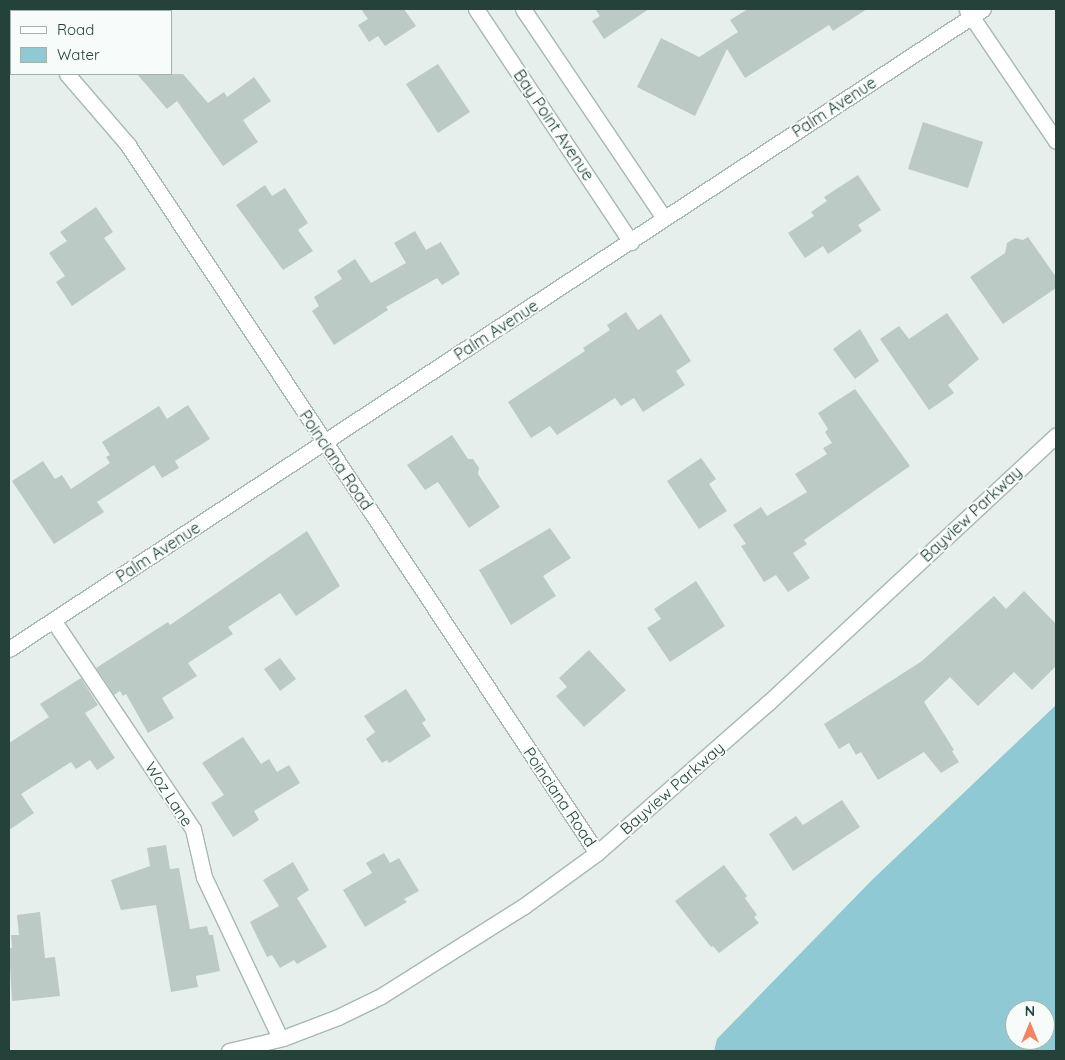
<!DOCTYPE html>
<style>
body{margin:0}
#map{position:relative;width:1065px;height:1060px;overflow:hidden;background:#e6efeb;font-family:Quicksand,sans-serif}
div>[style]{position:absolute}
.water>*{inset:0;background:#8ec9d4}
.building>*{inset:0;background:#bbcac4}
.roads{filter:drop-shadow(1px 0 #a8b8b2) drop-shadow(-1px 0 #a8b8b2) drop-shadow(0 1px #a8b8b2) drop-shadow(0 -1px #a8b8b2)}
.minor>*{height:15px;margin:-7.5px;padding:0 7.5px;transform-origin:7.5px;border-radius:7.5px;background:#fff}
span{translate:-50% -50%;white-space:nowrap;text-align:center;line-height:1.15;-webkit-text-stroke:4px #f7fbf9;paint-order:stroke}
.street-label{font-size:16px;color:#24423a}
.frame{position:absolute;inset:0;border:10px solid #24423a;pointer-events:none}
.legend{position:absolute;left:10px;top:10px;width:162px;height:65px;box-sizing:border-box;background:#f7fbf9;border:1px solid #a3b1ad;margin:0;padding:6px 9px;list-style:none;font-size:15px;color:#24423a}
.legend li{display:flex;align-items:center;gap:10px;height:25px}
.legend b{width:25px;border:1px solid #a3b1ad}
.north{position:absolute;left:1005px;top:1000px;width:50px;height:50px;box-sizing:border-box;background:#f7fbf9;border:1px solid #a3b1ad;border-radius:50%;rotate:0deg;font-size:14px;font-weight:700;line-height:20px;text-align:center;color:#24423a}
.north::after{content:'';display:block;margin:auto;width:18px;height:22px;background:#f4845f;clip-path:polygon(50% 0,100% 100%,50% 72%,0 100%)}
</style>
<div id="map">
<div class="water">
<div style="clip-path:polygon(evenodd,1056px 705px,1056px 1051px,714px 1051px,717px 1039px,872px 880px,1056px 705px,1015px 1010px,1045px 1010px,1045px 1040px,1015px 1040px,1015px 1010px)"></div>
</div>
<div class="building">
<div style="clip-path:polygon(361px 9px,404px 9px,416px 26px,385px 46px,378px 36px,369px 42px,358px 25px,368px 19px)"></div>
<div style="clip-path:polygon(595px 9px,649px 9px,604px 39px,592px 21px,600px 16px)"></div>
<div style="clip-path:polygon(748px 9px,867px 9px,833px 31px,829px 25px,745px 78px,727px 49px,695px 116px,637px 87px,661px 38px,699px 57px,738px 32px,730px 20px)"></div>
<div style="clip-path:polygon(438px 64px,470px 112px,438px 133px,406px 84px)"></div>
<div style="clip-path:polygon(137px 74px,183px 74px,208px 103px,224px 92px,227px 97px,254px 77px,271px 101px,243px 120px,258px 142px,223px 166px,177px 101px,167px 109px)"></div>
<div style="clip-path:polygon(923px 122px,983px 142px,968px 188px,908px 169px)"></div>
<div style="clip-path:polygon(858px 175px,881px 210px,858px 225px,862px 231px,828px 254px,823px 246px,805px 258px,788px 233px,814px 216px,811px 212px,827px 201px,824px 197px)"></div>
<div style="clip-path:polygon(265px 185px,272px 196px,285px 188px,308px 223px,298px 230px,313px 251px,283px 270px,236px 205px)"></div>
<div style="clip-path:polygon(96px 207px,113px 232px,104px 238px,126px 269px,72px 306px,56px 282px,65px 276px,49px 253px,67px 241px,60px 232px)"></div>
<div style="clip-path:polygon(415px 231px,426px 250px,441px 242px,460px 274px,442px 285px,437px 278px,386px 307px,388px 310px,334px 345px,312px 311px,319px 306px,314px 297px,342px 279px,337px 271px,355px 259px,371px 283px,406px 263px,394px 243px)"></div>
<div style="clip-path:polygon(1028px 237px,1056px 277px,1056px 288px,1003px 324px,970px 277px,1005px 253px,1007px 243px,1015px 238px,1023px 240px)"></div>
<div style="clip-path:polygon(626px 312px,638px 330px,661px 314px,691px 361px,676px 371px,685px 385px,643px 412px,634px 398px,621px 406px,615px 398px,557px 435px,550px 426px,531px 438px,508px 402px,585px 351px,583px 348px,610px 330px,607px 325px)"></div>
<div style="clip-path:polygon(947px 313px,979px 359px,948px 385px,954px 393px,929px 410px,880px 339px,899px 326px,909px 339px)"></div>
<div style="clip-path:polygon(860px 329px,879px 361px,855px 379px,833px 349px)"></div>
<div style="clip-path:polygon(855px 389px,910px 466px,804px 540px,807px 544px,793px 553px,810px 578px,788px 592px,776px 575px,764px 582px,741px 546px,746px 544px,733px 525px,761px 507px,767px 516px,807px 492px,795px 474px,827px 454px,823px 448px,832px 443px,825px 432px,828px 429px,818px 413px)"></div>
<div style="clip-path:polygon(188px 405px,210px 439px,175px 461px,179px 468px,162px 478px,154px 465px,97px 502px,104px 512px,54px 544px,12px 481px,43px 461px,55px 479px,62px 475px,71px 489px,110px 463px,106px 457px,110px 455px,102px 442px,159px 406px,167px 419px)"></div>
<div style="clip-path:polygon(452px 435px,468px 459px,473px 459px,479px 468px,478px 474px,500px 507px,469px 528px,438px 482px,425px 490px,407px 465px)"></div>
<div style="clip-path:polygon(701px 458px,716px 479px,709px 484px,727px 511px,699px 529px,667px 481px)"></div>
<div style="clip-path:polygon(550px 528px,571px 558px,543px 576px,556px 596px,511px 625px,479px 570px)"></div>
<div style="clip-path:polygon(307px 531px,340px 586px,296px 616px,280px 593px,228px 627px,233px 634px,188px 663px,197px 676px,162px 698px,174px 718px,148px 733px,126px 694px,123px 696px,120px 691px,114px 695px,96px 668px,168px 622px,170px 625px)"></div>
<div style="clip-path:polygon(696px 581px,725px 626px,670px 662px,647px 628px,661px 619px,654px 609px)"></div>
<div style="clip-path:polygon(1024px 591px,1056px 624px,1056px 666px,1032px 690px,1014px 672px,978px 706px,950px 677px,924px 702px,954px 750px,952px 751px,959px 762px,941px 773px,924px 752px,878px 780px,861px 752px,856px 755px,849px 743px,839px 749px,824px 724px,922px 661px,994px 596px,1006px 609px)"></div>
<div style="clip-path:polygon(589px 650px,626px 690px,584px 727px,556px 696px,567px 687px,559px 678px)"></div>
<div style="clip-path:polygon(280px 658px,296px 679px,280px 691px,264px 669px)"></div>
<div style="clip-path:polygon(81px 678px,98px 705px,85px 713px,115px 758px,97px 770px,90px 760px,76px 769px,71px 762px,21px 794px,34px 813px,9px 830px,9px 743px,49px 717px,40px 704px)"></div>
<div style="clip-path:polygon(406px 689px,426px 720px,422px 723px,431px 736px,389px 763px,387px 760px,382px 763px,366px 739px,375px 732px,364px 716px)"></div>
<div style="clip-path:polygon(243px 737px,261px 764px,269px 759px,277px 772px,289px 765px,300px 783px,254px 811px,259px 820px,233px 837px,211px 803px,224px 795px,202px 763px)"></div>
<div style="clip-path:polygon(842px 800px,860px 827px,793px 871px,769px 834px,796px 816px,803px 825px)"></div>
<div style="clip-path:polygon(166px 845px,170px 869px,179px 868px,190px 929px,207px 926px,209px 935px,213px 935px,220px 971px,196px 976px,198px 987px,171px 992px,156px 905px,121px 910px,111px 880px,150px 866px,147px 848px)"></div>
<div style="clip-path:polygon(384px 853px,390px 863px,399px 858px,419px 891px,404px 899px,407px 902px,365px 927px,343px 890px,372px 873px,366px 863px)"></div>
<div style="clip-path:polygon(293px 862px,309px 890px,297px 898px,327px 947px,297px 964px,294px 960px,280px 968px,272px 955px,267px 957px,250px 922px,279px 906px,263px 880px)"></div>
<div style="clip-path:polygon(724px 865px,747px 896px,745px 898px,757px 915px,754px 917px,759px 923px,719px 953px,713px 946px,711px 947px,675px 901px)"></div>
<div style="clip-path:polygon(40px 912px,45px 958px,55px 957px,60px 996px,12px 1001px,9px 948px,12px 948px,11px 935px,19px 935px,17px 915px)"></div>
</div>
<div class="roads">
<div class="minor">
<div style="left:476px;top:9px;width:280px;rotate:56.4deg"></div>
<div style="left:523px;top:9px;width:252px;rotate:56deg"></div>
<div style="left:967px;top:10px;width:158px;rotate:55.8deg"></div>
<div style="left:9px;top:28px;width:3px;rotate:45deg"></div>
<div style="left:67px;top:74px;width:94px;rotate:49.3deg"></div>
<div style="left:128px;top:145px;width:849px;rotate:56.48deg"></div>
<div style="left:53px;top:620px;width:252px;rotate:56.2deg"></div>
<div style="left:193px;top:829px;width:49px;rotate:77.1deg"></div>
<div style="left:204px;top:877px;width:178px;rotate:64.7deg"></div>
<div style="left:9px;top:649px;width:1165px;rotate:-33.31deg"></div>
<div style="left:229px;top:1051px;width:56px;rotate:-13.5deg"></div>
<div style="left:283px;top:1038px;width:59px;rotate:-20.9deg"></div>
<div style="left:338px;top:1017px;width:48px;rotate:-26deg"></div>
<div style="left:381px;top:996px;width:169px;rotate:-32.2deg"></div>
<div style="left:524px;top:906px;width:90px;rotate:-36deg"></div>
<div style="left:597px;top:853px;width:227px;rotate:-41.3deg"></div>
<div style="left:768px;top:703px;width:393px;rotate:-42.9deg"></div>
</div>
</div>
<div class="street-label">
<span style="left:834px;top:107px;rotate:-33deg">Palm Avenue</span>
<span style="left:554px;top:125px;rotate:56deg">Bay Point Avenue</span>
<span style="left:496px;top:330px;rotate:-33deg">Palm Avenue</span>
<span style="left:336px;top:460px;rotate:56deg">Poinciana Road</span>
<span style="left:971px;top:514px;rotate:-43deg">Bayview Parkway</span>
<span style="left:158px;top:552px;rotate:-33deg">Palm Avenue</span>
<span style="left:672px;top:788px;rotate:-41deg">Bayview Parkway</span>
<span style="left:169px;top:794px;rotate:57deg">Woz Lane</span>
<span style="left:560px;top:797px;rotate:56deg">Poinciana Road</span>
</div>
<div class="frame"></div>
<ul class="legend">
<li><b style="height:6px;background:#fff"></b>Road</li>
<li><b style="height:14px;background:#8ec9d4"></b>Water</li>
</ul>
<div class="north">N</div>
</div>
